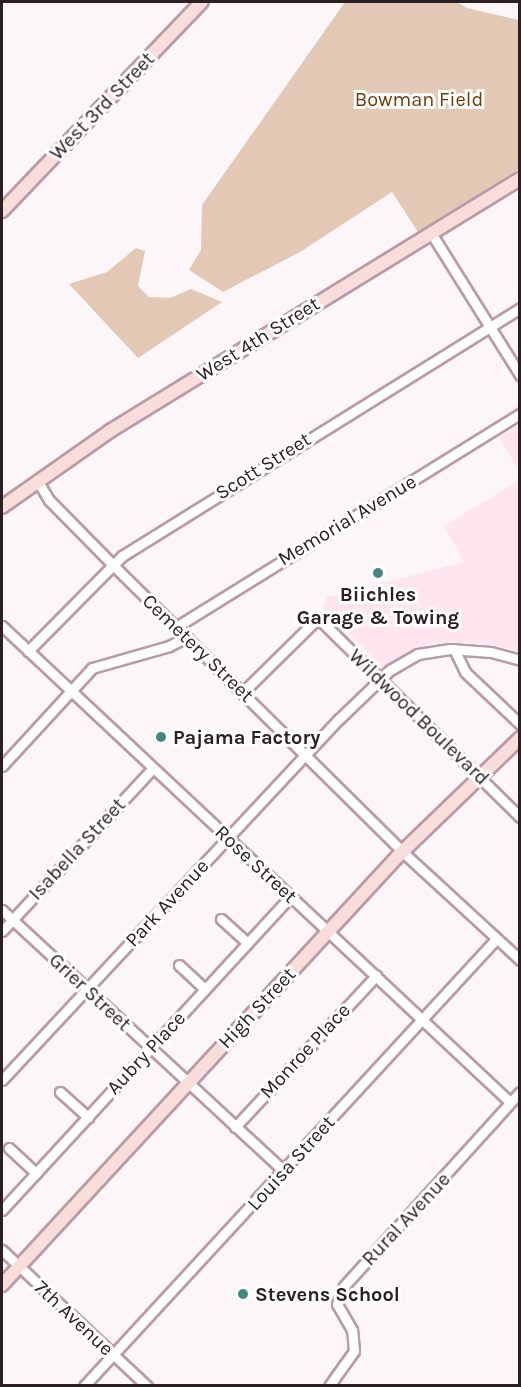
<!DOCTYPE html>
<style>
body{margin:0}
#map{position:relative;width:521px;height:1387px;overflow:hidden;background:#fdf6f9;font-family:Karla,sans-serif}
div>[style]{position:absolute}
.built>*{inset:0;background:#ffe5ef}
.green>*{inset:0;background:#e3c8b5}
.roads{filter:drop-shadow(2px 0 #b99aa6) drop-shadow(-2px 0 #b99aa6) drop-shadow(0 2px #b99aa6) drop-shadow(0 -2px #b99aa6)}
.minor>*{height:9px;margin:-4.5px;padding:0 4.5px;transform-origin:4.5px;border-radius:4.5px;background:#fff}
.major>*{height:12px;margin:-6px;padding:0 6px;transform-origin:6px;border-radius:6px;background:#f8ddda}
.dots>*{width:16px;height:16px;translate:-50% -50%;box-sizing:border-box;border:3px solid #fff;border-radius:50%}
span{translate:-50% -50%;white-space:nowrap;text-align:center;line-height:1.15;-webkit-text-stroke:6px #fff;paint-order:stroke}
.park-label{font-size:20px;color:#6f3c0a}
.street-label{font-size:20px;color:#2c2025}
.poi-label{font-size:20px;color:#2c2025;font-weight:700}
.left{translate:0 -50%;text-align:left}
.frame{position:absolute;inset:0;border:3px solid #2c2025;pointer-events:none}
</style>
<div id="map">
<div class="built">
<div style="clip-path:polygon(519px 426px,519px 471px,499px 438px)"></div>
<div style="clip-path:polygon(519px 480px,519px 651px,485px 643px,435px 642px,382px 667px,323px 607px,327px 597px,464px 562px,444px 526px)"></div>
</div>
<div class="green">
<div style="clip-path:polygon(345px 2px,457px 2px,467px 8px,519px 20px,519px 169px,418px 232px,392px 192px,300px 252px,223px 292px,189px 270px,201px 250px,202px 205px)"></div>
<div style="clip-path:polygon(136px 248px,145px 251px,138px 286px,149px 297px,170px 298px,191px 289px,222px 302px,138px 358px,69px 284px,107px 272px)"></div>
</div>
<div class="roads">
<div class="minor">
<div style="left:431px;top:233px;width:168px;rotate:57.9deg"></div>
<div style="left:37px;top:480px;width:23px;rotate:59deg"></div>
<div style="left:49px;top:500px;width:91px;rotate:45.4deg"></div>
<div style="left:113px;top:565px;width:412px;rotate:44.7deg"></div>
<div style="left:406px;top:855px;width:155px;rotate:42.6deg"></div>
<div style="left:2px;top:626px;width:696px;rotate:43.14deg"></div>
<div style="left:176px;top:627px;width:405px;rotate:-31.8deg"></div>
<div style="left:454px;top:649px;width:25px;rotate:64deg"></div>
<div style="left:465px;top:672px;width:76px;rotate:43.4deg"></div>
<div style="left:28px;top:651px;width:134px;rotate:-45.3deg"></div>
<div style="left:122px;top:556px;width:469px;rotate:-31.9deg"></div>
<div style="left:243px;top:692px;width:105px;rotate:-44.6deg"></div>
<div style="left:318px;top:618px;width:284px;rotate:44.6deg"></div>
<div style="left:2px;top:766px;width:133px;rotate:-47.4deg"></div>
<div style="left:92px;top:668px;width:80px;rotate:-15.9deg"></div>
<div style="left:169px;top:646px;width:20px;rotate:-27deg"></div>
<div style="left:2px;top:910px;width:384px;rotate:42.8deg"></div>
<div style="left:221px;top:919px;width:36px;rotate:42deg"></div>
<div style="left:2px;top:931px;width:222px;rotate:-47.2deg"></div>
<div style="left:179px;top:965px;width:35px;rotate:43deg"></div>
<div style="left:2px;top:1080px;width:494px;rotate:-47deg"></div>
<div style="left:339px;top:719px;width:71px;rotate:-43.9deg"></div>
<div style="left:390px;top:670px;width:32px;rotate:-30deg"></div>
<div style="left:418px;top:654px;width:32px;rotate:-9deg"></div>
<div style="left:450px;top:649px;width:41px;rotate:4.2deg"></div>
<div style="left:491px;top:652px;width:30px;rotate:15deg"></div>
<div style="left:60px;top:1092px;width:38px;rotate:42deg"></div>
<div style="left:235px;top:1127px;width:207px;rotate:-47deg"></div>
<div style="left:9px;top:1148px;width:37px;rotate:43deg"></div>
<div style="left:2px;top:1210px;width:427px;rotate:-47.4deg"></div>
<div style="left:2px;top:1250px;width:199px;rotate:43.2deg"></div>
<div style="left:84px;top:1386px;width:608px;rotate:-47.33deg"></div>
<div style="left:329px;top:1386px;width:43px;rotate:-54.5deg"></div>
<div style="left:354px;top:1351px;width:21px;rotate:-95deg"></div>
<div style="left:352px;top:1330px;width:30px;rotate:-120deg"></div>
<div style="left:337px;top:1304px;width:19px;rotate:-69deg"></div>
<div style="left:344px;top:1286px;width:262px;rotate:-47.8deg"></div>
</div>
<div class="major">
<div style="left:2px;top:211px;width:289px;rotate:-46.3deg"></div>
<div style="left:2px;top:507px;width:132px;rotate:-35.1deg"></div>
<div style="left:110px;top:431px;width:481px;rotate:-31.6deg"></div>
<div style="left:2px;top:1285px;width:584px;rotate:-47.29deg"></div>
<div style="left:398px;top:856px;width:170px;rotate:-44deg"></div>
</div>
</div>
<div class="dots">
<div style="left:378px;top:573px;background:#428881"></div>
<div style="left:161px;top:737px;background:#428881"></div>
<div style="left:243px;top:1294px;background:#428881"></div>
</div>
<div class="park-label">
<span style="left:419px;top:99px">Bowman Field</span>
</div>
<div class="street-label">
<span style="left:102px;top:106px;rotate:-46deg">West 3rd Street</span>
<span style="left:258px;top:339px;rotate:-32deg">West 4th Street</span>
<span style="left:263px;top:466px;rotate:-32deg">Scott Street</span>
<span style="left:347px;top:520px;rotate:-31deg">Memorial Avenue</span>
<span style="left:198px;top:648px;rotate:44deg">Cemetery Street</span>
<span style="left:419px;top:717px;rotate:44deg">Wildwood Boulevard</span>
<span style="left:77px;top:849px;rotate:-47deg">Isabella Street</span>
<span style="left:256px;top:864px;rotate:43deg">Rose Street</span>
<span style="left:167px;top:903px;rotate:-47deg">Park Avenue</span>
<span style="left:90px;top:992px;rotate:43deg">Grier Street</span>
<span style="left:257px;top:1008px;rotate:-47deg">High Street</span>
<span style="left:305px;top:1051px;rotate:-47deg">Monroe Place</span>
<span style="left:146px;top:1053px;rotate:-47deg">Aubry Place</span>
<span style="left:291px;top:1163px;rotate:-48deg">Louisa Street</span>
<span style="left:406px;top:1219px;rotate:-47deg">Rural Avenue</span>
<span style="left:74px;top:1318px;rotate:43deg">7th Avenue</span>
</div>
<div class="poi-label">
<span style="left:378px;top:606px">Biichles<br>Garage &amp; Towing</span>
<span class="left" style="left:173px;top:737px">Pajama Factory</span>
<span class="left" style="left:255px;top:1294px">Stevens School</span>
</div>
<div class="frame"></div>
</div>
